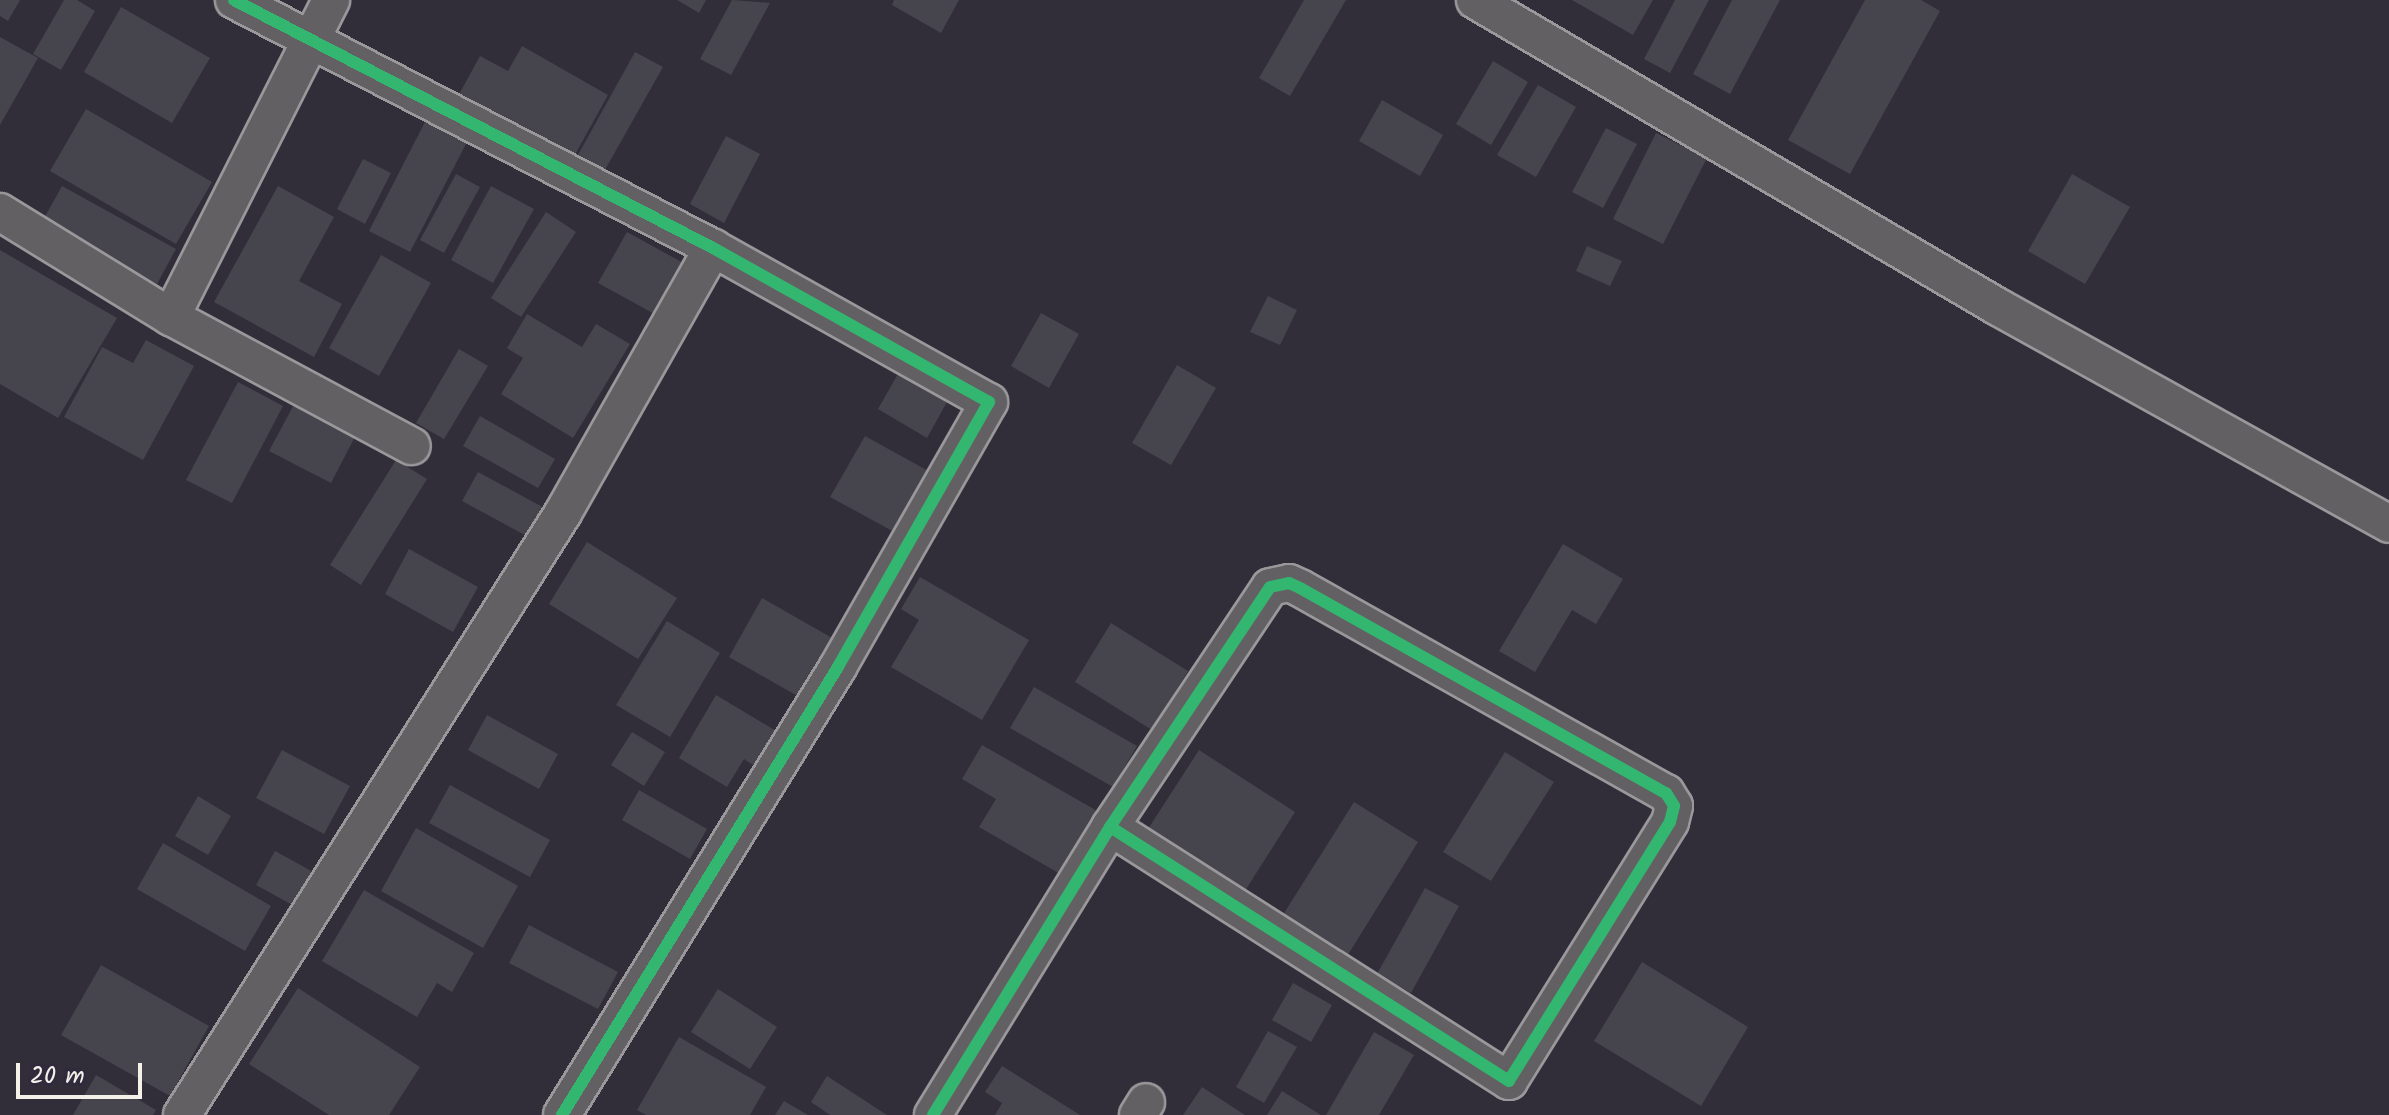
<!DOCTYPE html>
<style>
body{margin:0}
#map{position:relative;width:2389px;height:1115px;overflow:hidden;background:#312e39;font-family:Kalam,sans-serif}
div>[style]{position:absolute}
.building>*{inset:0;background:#46444c}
.roads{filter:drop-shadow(2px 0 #9a989b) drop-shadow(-2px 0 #9a989b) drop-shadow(0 2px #9a989b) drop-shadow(0 -2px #9a989b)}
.minor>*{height:36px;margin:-18px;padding:0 18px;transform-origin:18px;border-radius:18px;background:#626063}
.cycleway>*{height:12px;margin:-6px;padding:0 6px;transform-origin:6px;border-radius:6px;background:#33b770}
span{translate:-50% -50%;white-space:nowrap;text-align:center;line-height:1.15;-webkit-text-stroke:7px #2f2a3d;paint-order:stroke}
.scale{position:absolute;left:16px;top:1063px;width:126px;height:36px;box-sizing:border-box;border:4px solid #f4f1e8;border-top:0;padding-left:10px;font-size:24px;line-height:28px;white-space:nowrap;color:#f4f1e8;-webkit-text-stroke:6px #2f2a3d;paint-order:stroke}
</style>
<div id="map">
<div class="building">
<div style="clip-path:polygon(0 0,20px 0,8px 21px,0 16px)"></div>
<div style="clip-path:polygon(64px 0,77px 0,95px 11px,61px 70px,33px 54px)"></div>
<div style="clip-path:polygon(677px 0,706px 0,699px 13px)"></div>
<div style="clip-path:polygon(732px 0,770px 3px,731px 75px,700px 59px)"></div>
<div style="clip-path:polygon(894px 0,959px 0,941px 33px,892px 5px)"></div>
<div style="clip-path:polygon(1304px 0,1346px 0,1290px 96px,1259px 78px)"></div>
<div style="clip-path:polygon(1572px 0,1653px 0,1633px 35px)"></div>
<div style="clip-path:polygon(1675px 0,1709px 0,1670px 73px,1644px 59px)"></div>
<div style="clip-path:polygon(1732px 0,1780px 0,1730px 94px,1693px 74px)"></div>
<div style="clip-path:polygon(1865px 0,1921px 0,1940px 11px,1850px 174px,1788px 140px)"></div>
<div style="clip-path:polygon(121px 7px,210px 58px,172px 123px,84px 72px)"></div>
<div style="clip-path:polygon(0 37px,38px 58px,0 125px)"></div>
<div style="clip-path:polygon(522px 46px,608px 95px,571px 162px,457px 98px,480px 56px,508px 71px)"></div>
<div style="clip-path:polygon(635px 52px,663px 67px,601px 177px,574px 162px)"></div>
<div style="clip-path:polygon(1493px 61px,1528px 82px,1491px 145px,1456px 124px)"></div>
<div style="clip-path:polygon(1538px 85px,1576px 107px,1536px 177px,1497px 155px)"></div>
<div style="clip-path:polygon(1382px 100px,1443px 135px,1420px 176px,1359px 141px)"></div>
<div style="clip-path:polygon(86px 109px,212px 182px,176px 244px,50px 171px)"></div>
<div style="clip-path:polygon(426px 120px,467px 142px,410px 252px,369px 231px)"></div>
<div style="clip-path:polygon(1606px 128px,1637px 144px,1603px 208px,1572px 192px)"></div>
<div style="clip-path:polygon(1656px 133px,1707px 158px,1663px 244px,1613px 219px)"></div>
<div style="clip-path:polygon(726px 136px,760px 154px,724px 223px,690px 204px)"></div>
<div style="clip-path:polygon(363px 159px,391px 173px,365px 224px,337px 209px)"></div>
<div style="clip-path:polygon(456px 174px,480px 187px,444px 253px,420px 240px)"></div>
<div style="clip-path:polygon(2072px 174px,2130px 207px,2085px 284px,2028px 251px)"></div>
<div style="clip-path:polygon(62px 186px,176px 249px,157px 284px,42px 222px)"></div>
<div style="clip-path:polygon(278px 186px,334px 217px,299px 281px,342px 304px,314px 357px,214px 302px)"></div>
<div style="clip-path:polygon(491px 186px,534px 209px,493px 283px,451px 260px)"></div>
<div style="clip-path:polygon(546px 212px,576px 232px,521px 317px,491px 298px)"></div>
<div style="clip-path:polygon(627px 232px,687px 265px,658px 316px,598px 283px)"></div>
<div style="clip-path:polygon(1587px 246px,1622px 261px,1610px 286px,1576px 271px)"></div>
<div style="clip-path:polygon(0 250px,117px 318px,58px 418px,0 384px)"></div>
<div style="clip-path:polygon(381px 255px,431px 283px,379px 376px,329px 348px)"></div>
<div style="clip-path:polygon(1268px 296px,1297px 310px,1280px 345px,1250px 332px)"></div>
<div style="clip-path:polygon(1041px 313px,1079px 334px,1049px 388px,1011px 366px)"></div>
<div style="clip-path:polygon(527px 314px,582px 347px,596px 324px,630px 344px,573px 438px,501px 394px,523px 358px,507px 348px)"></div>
<div style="clip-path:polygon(146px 340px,194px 366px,143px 460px,64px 417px,102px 347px,133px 363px)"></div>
<div style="clip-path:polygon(459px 349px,488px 366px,444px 439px,416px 423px)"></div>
<div style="clip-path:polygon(903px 365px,952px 393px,927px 438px,878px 409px)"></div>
<div style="clip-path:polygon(1177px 365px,1216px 388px,1171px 465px,1132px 443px)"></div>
<div style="clip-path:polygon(238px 382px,283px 406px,232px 503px,186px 480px)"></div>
<div style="clip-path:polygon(298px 397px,359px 429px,331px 483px,269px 451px)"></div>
<div style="clip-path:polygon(480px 416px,555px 459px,538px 488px,463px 446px)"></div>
<div style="clip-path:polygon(865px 436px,941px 478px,907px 539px,830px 497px)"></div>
<div style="clip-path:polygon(396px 460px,427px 479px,361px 585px,330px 565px)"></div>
<div style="clip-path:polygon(478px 472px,550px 511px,534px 540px,462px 501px)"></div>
<div style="clip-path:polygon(587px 542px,677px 598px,638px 659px,549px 604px)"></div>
<div style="clip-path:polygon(1563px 544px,1623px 579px,1596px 624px,1572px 610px,1535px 672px,1499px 651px)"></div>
<div style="clip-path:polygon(409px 549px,478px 587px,453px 632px,385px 594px)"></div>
<div style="clip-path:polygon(920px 577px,1029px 640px,982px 720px,891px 667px,919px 620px,901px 609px)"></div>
<div style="clip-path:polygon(762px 598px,834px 639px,801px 698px,729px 657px)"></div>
<div style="clip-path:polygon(667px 621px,720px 653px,670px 737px,616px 705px)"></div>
<div style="clip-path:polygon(1111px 623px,1188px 671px,1152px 730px,1075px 682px)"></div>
<div style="clip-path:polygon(1034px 687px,1137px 746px,1113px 787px,1010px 728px)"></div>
<div style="clip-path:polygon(716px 695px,778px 732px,756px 767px,744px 759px,727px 787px,679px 758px)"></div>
<div style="clip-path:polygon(487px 715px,558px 754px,539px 789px,468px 750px)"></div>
<div style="clip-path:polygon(632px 732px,665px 752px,644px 786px,611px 765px)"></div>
<div style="clip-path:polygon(982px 745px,1099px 812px,1062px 875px,979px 827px,996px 799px,962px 779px)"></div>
<div style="clip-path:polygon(282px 750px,350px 786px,324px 834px,256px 798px)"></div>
<div style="clip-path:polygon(1199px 750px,1295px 812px,1243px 894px,1146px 832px)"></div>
<div style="clip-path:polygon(1505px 752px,1554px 782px,1491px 881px,1443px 852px)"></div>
<div style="clip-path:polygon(450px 785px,550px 840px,530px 877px,429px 823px)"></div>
<div style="clip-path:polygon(639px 790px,707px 829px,690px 859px,622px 820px)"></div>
<div style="clip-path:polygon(198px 796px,231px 816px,208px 855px,175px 836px)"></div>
<div style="clip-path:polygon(1354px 802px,1418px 842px,1346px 958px,1281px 918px)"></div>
<div style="clip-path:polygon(416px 828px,518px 886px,483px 948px,381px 891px)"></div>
<div style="clip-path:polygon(163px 843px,271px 906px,245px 951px,137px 889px)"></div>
<div style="clip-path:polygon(275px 851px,315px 873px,296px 907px,256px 885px)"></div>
<div style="clip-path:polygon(1425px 888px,1459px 906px,1411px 993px,1377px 974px)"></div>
<div style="clip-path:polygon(364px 890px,474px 953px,452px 992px,437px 983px,417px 1017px,322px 961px)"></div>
<div style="clip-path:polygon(529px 925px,618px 972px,598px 1009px,509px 963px)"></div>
<div style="clip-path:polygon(1642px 962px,1748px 1027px,1701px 1106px,1594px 1041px)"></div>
<div style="clip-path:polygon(101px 965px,209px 1026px,170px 1096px,61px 1035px)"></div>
<div style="clip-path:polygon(1293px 983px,1332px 1005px,1311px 1042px,1272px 1020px)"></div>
<div style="clip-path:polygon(298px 988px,420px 1067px,389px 1115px,329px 1115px,249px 1064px)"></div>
<div style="clip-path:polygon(718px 989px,777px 1027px,750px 1069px,691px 1032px)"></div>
<div style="clip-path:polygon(1268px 1031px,1297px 1047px,1264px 1103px,1236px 1087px)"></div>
<div style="clip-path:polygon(1374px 1032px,1414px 1055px,1379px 1115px,1326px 1115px)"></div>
<div style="clip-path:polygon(679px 1037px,766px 1087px,750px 1115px,646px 1115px,637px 1110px)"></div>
<div style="clip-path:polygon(1002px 1066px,1080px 1115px,995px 1115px,1002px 1103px,985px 1092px)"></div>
<div style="clip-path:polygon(96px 1075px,156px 1110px,153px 1115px,73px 1115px)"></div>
<div style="clip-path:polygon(827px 1076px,887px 1115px,830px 1115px,811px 1102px)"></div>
<div style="clip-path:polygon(1202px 1087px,1245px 1115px,1183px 1115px)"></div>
<div style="clip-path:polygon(1282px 1091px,1321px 1115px,1267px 1115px)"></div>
<div style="clip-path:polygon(784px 1101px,808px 1115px,775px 1115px)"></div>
</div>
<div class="roads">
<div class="minor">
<div style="left:234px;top:0;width:539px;rotate:27.37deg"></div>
<div style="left:713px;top:248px;width:316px;rotate:29.2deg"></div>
<div style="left:989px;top:402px;width:305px;rotate:119.7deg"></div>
<div style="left:838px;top:667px;width:526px;rotate:121.64deg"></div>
<div style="left:1475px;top:0;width:606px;rotate:30.41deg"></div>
<div style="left:1998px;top:307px;width:447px;rotate:29deg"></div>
<div style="left:0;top:212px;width:201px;rotate:31.6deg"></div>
<div style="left:171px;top:317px;width:273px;rotate:28.2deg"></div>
<div style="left:171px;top:317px;width:355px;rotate:-63.2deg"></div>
<div style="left:182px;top:1115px;width:712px;rotate:-57.67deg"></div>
<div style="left:563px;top:513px;width:305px;rotate:-60.5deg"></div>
<div style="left:933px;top:1115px;width:338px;rotate:-58.4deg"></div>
<div style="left:1110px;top:827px;width:288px;rotate:-56.3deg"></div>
<div style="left:1270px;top:587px;width:19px;rotate:-12deg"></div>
<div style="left:1289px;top:583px;width:12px;rotate:24deg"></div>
<div style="left:1300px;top:588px;width:420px;rotate:29.3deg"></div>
<div style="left:1666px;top:793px;width:15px;rotate:58deg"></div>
<div style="left:1674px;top:806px;width:16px;rotate:104deg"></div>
<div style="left:1670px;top:822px;width:305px;rotate:121.9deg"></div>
<div style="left:1509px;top:1081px;width:473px;rotate:-147.5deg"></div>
<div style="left:1138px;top:1115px;width:15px;rotate:-58deg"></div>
</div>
</div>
<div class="cycleway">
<div style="left:234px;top:0;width:539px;rotate:27.37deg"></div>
<div style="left:713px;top:248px;width:316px;rotate:29.2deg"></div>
<div style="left:989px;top:402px;width:305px;rotate:119.7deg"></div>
<div style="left:838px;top:667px;width:526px;rotate:121.64deg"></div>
<div style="left:933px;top:1115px;width:338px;rotate:-58.4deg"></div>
<div style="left:1110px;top:827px;width:288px;rotate:-56.3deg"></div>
<div style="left:1270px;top:587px;width:19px;rotate:-12deg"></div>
<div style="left:1289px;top:583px;width:12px;rotate:24deg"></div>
<div style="left:1300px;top:588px;width:420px;rotate:29.3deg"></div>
<div style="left:1666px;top:793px;width:15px;rotate:58deg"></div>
<div style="left:1674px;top:806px;width:16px;rotate:104deg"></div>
<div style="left:1670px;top:822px;width:305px;rotate:121.9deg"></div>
<div style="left:1509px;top:1081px;width:473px;rotate:-147.5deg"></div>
</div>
<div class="scale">20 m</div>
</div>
